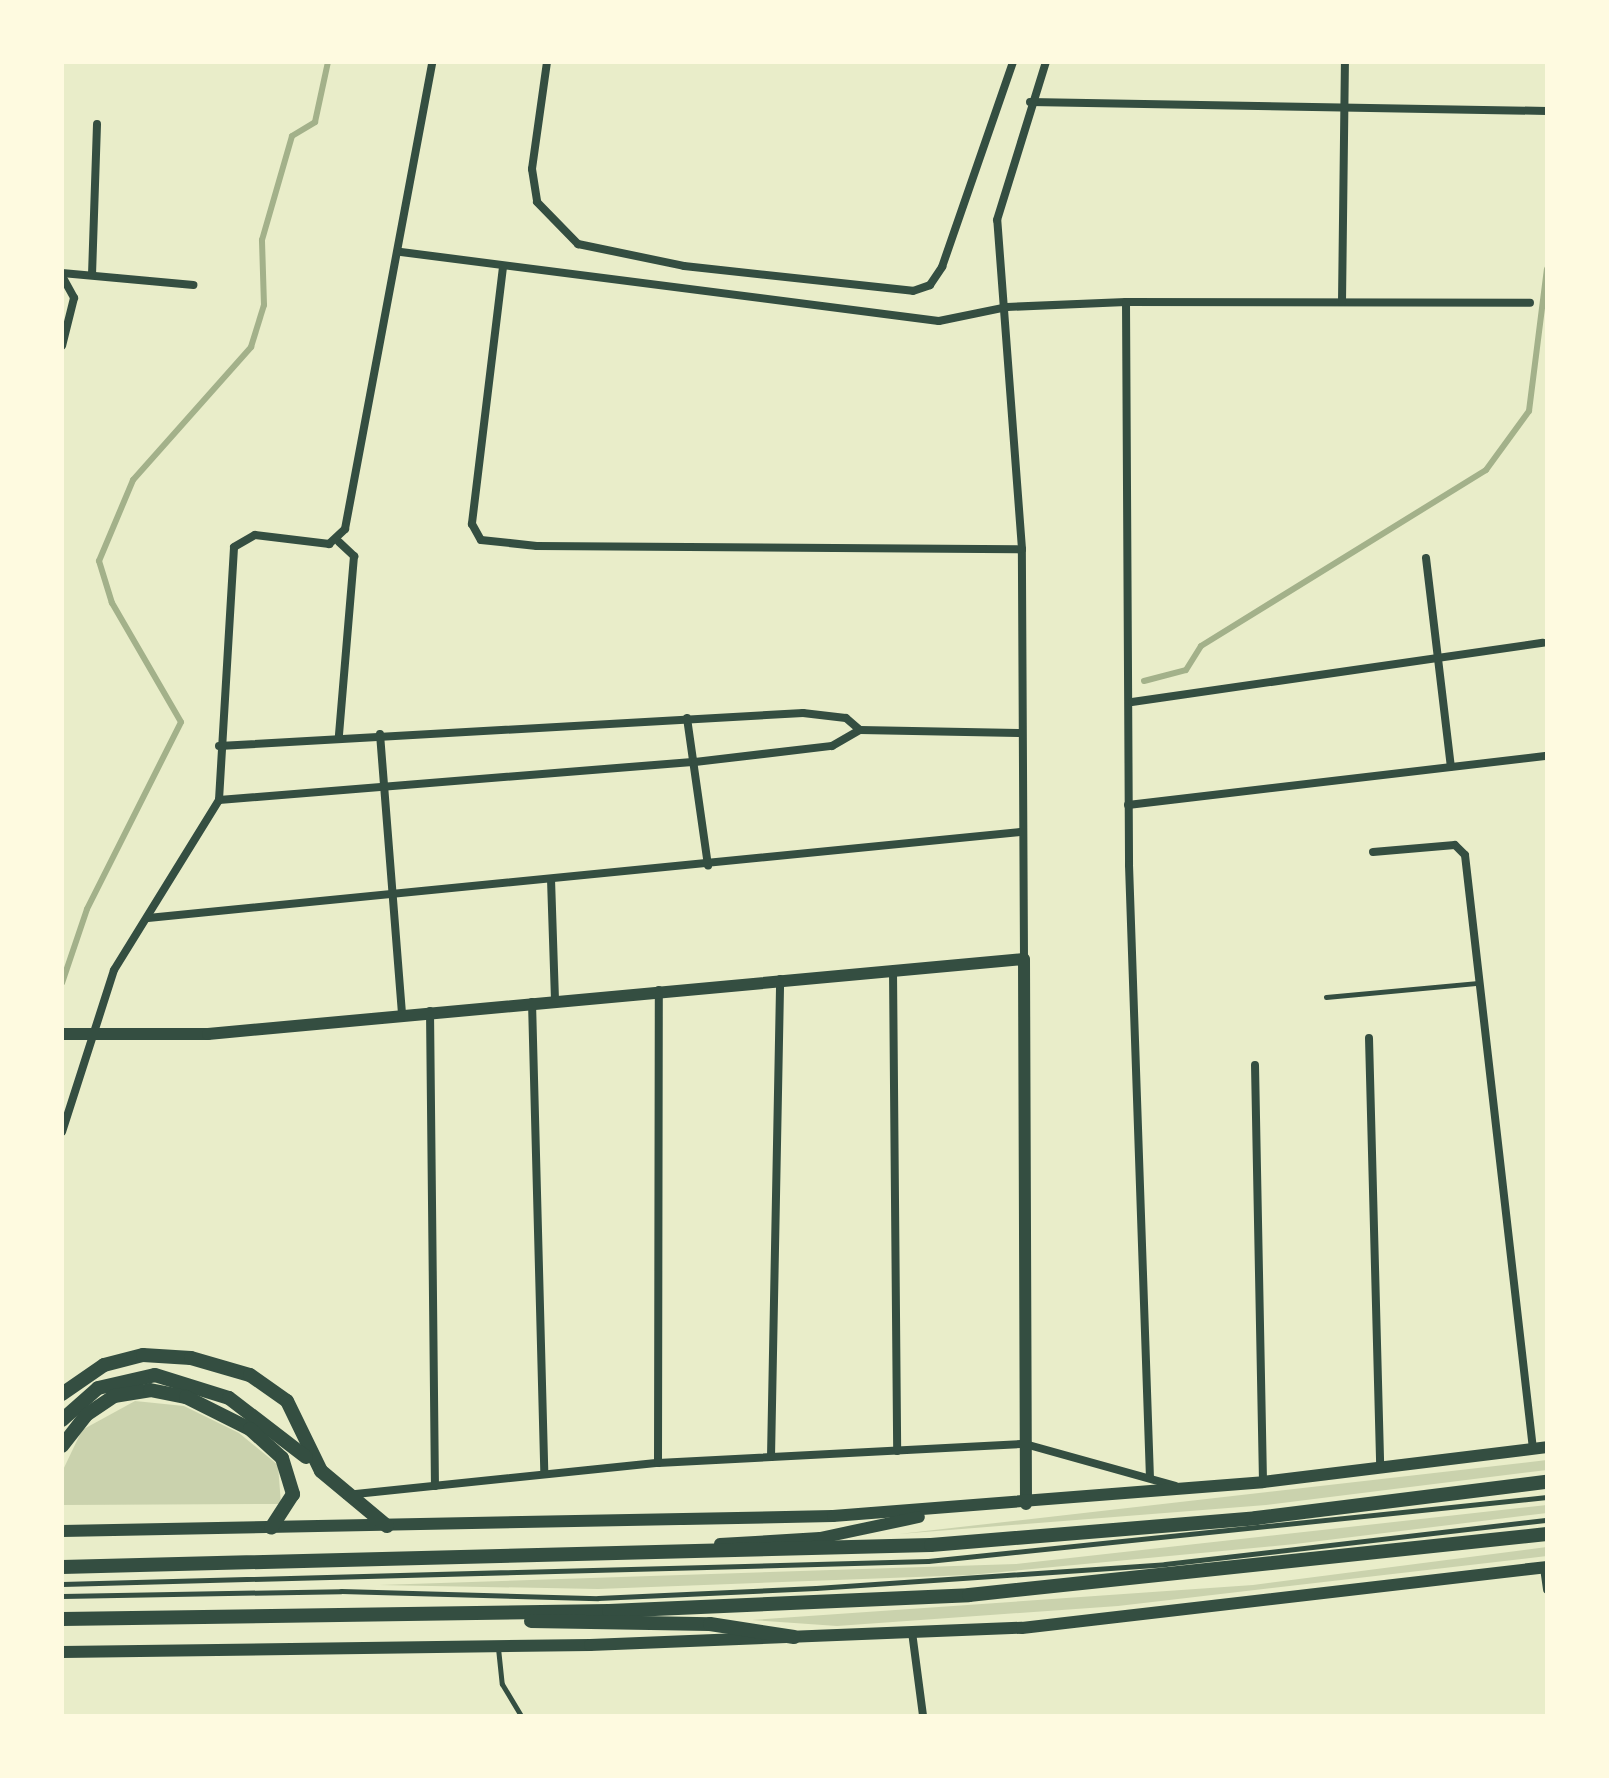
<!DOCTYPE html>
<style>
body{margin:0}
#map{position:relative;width:1609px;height:1778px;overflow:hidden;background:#e9edc9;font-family:Commissioner,sans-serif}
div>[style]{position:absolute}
.green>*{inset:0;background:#cad2ad}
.stream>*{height:6px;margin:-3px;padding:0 3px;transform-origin:3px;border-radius:3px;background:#a3b18a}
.service>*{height:5px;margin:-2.5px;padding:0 2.5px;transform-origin:2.5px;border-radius:2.5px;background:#344e41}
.minor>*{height:8px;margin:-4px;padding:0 4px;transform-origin:4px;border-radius:4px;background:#344e41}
.tertiary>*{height:12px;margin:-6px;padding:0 6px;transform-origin:6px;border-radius:6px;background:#344e41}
.secondary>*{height:14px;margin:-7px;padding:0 7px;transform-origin:7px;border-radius:7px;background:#344e41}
.primary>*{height:14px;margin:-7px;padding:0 7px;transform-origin:7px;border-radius:7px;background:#344e41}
span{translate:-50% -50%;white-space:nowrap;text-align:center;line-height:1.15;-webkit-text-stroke:6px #fefae0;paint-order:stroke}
.frame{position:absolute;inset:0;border:64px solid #fefae0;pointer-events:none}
</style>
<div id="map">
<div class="green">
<div style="clip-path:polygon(135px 1401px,184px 1406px,239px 1433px,278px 1465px,281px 1504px,62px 1505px,62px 1472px,82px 1430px)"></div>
<div style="clip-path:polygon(1547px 1460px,1547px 1470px,1266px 1505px,899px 1534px)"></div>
<div style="clip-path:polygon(1547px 1505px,1547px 1513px,1295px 1544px,970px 1575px,598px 1589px,379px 1585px,1016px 1564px)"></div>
<div style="clip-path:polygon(1547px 1547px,1547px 1556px,1118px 1606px,837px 1626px,752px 1620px,1253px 1585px)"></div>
</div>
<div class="stream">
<div style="left:1144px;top:681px;width:43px;rotate:-14.7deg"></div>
<div style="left:1186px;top:670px;width:28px;rotate:-58deg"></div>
<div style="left:1201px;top:646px;width:335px;rotate:-31.7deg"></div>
<div style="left:1486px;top:470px;width:73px;rotate:-53.9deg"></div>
<div style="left:1529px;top:411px;width:143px;rotate:-82.8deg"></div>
<div style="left:62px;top:983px;width:78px;rotate:-71.3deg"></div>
<div style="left:87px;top:909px;width:209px;rotate:-63.3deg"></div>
<div style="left:181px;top:722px;width:138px;rotate:-120.1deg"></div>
<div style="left:112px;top:603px;width:44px;rotate:-107.2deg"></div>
<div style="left:99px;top:561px;width:88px;rotate:-67.2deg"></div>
<div style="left:133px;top:480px;width:178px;rotate:-48.4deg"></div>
<div style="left:251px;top:347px;width:44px;rotate:-72.8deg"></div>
<div style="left:264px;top:305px;width:65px;rotate:-91.8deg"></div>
<div style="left:262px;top:240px;width:108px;rotate:-73.9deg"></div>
<div style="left:292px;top:136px;width:27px;rotate:-31deg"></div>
<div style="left:315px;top:122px;width:61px;rotate:-77.8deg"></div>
</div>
<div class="service">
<div style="left:1326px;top:997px;width:153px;rotate:-5.3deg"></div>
<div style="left:62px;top:1584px;width:866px;rotate:-1.52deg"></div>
<div style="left:928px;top:1561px;width:622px;rotate:-5.9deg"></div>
<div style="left:62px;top:1596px;width:279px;rotate:-1deg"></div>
<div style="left:341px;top:1591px;width:257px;rotate:1.6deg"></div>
<div style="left:598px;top:1598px;width:218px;rotate:-2.6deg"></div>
<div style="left:816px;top:1588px;width:350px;rotate:-3.9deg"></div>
<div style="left:1165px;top:1564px;width:385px;rotate:-6.6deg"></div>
<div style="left:498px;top:1648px;width:36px;rotate:84deg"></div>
<div style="left:502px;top:1684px;width:37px;rotate:59deg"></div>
</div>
<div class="minor">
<div style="left:547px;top:62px;width:108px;rotate:98deg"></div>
<div style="left:532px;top:169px;width:33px;rotate:81deg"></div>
<div style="left:537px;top:202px;width:59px;rotate:45.7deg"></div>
<div style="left:578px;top:244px;width:108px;rotate:11.7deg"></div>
<div style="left:684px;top:266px;width:230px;rotate:6.2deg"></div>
<div style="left:913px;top:291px;width:18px;rotate:-19deg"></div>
<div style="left:930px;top:285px;width:22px;rotate:-56deg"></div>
<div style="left:942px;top:267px;width:217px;rotate:-70.9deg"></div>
<div style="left:1030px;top:102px;width:517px;rotate:1deg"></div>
<div style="left:401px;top:252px;width:542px;rotate:7.31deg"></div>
<div style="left:939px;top:321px;width:69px;rotate:-11.6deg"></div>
<div style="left:1007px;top:307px;width:119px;rotate:-2.4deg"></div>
<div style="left:1126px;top:302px;width:404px;rotate:0.1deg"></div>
<div style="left:503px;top:267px;width:259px;rotate:96.9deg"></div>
<div style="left:472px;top:524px;width:18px;rotate:61deg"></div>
<div style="left:481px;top:540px;width:56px;rotate:6.1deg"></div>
<div style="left:537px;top:546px;width:485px;rotate:0.4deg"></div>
<div style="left:62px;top:273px;width:132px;rotate:5.2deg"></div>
<div style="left:92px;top:275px;width:151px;rotate:-88.1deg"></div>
<div style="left:62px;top:276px;width:25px;rotate:61deg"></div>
<div style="left:74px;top:298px;width:49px;rotate:104deg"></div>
<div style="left:1126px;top:302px;width:563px;rotate:89.69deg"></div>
<div style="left:1129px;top:865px;width:613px;rotate:88.04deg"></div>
<div style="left:1342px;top:302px;width:240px;rotate:-89.3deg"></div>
<div style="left:339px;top:542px;width:21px;rotate:43deg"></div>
<div style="left:354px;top:556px;width:181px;rotate:94.8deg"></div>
<div style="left:1426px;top:558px;width:210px;rotate:83.2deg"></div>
<div style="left:1132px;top:702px;width:415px;rotate:-8.2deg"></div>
<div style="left:687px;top:718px;width:149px;rotate:81.9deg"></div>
<div style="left:380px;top:734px;width:280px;rotate:85.5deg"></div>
<div style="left:219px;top:746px;width:585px;rotate:-3.23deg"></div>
<div style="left:803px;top:713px;width:43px;rotate:6.6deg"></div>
<div style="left:846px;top:718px;width:18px;rotate:41deg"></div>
<div style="left:219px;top:800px;width:478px;rotate:-4.6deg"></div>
<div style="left:695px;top:762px;width:138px;rotate:-6.7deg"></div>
<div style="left:832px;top:746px;width:32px;rotate:-30deg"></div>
<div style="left:860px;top:730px;width:161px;rotate:1.1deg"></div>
<div style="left:1128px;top:805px;width:422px;rotate:-6.7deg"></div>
<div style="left:1373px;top:852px;width:82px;rotate:-4.9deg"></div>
<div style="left:1455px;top:845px;width:14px;rotate:45deg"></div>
<div style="left:1465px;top:855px;width:598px;rotate:83.47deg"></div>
<div style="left:551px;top:879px;width:121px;rotate:88.1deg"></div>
<div style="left:148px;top:918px;width:876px;rotate:-5.63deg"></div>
<div style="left:1024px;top:959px;width:410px;rotate:-90.3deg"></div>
<div style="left:1022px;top:549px;width:330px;rotate:-94.3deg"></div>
<div style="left:997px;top:220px;width:165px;rotate:-72.8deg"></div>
<div style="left:893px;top:971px;width:480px;rotate:89.5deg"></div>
<div style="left:532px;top:1002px;width:470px;rotate:88.5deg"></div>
<div style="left:430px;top:1011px;width:475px;rotate:89.4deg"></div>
<div style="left:1369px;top:1038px;width:430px;rotate:88.5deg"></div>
<div style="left:1255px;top:1065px;width:417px;rotate:88.9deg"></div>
<div style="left:62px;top:1132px;width:170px;rotate:-72.2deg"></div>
<div style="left:114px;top:970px;width:200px;rotate:-58.3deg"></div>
<div style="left:219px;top:800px;width:253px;rotate:-86.6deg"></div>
<div style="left:234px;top:547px;width:24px;rotate:-30deg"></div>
<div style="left:255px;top:535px;width:75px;rotate:6.9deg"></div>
<div style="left:329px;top:544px;width:22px;rotate:-43deg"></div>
<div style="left:345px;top:529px;width:475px;rotate:-79.4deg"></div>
<div style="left:771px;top:1457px;width:478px;rotate:-88.9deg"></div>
<div style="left:658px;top:1463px;width:473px;rotate:-89.9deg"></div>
<div style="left:346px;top:1495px;width:314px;rotate:-5.9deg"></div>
<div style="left:658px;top:1463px;width:367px;rotate:-3deg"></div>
<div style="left:1025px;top:1444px;width:156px;rotate:15.6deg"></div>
<div style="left:1544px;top:1568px;width:22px;rotate:82deg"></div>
<div style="left:912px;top:1632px;width:85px;rotate:82.5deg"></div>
</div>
<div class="tertiary">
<div style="left:62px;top:1034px;width:146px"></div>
<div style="left:208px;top:1034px;width:819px;rotate:-5.25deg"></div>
<div style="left:1024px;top:959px;width:545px;rotate:89.79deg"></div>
<div style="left:62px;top:1531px;width:771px;rotate:-1.11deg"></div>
<div style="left:833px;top:1516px;width:431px;rotate:-4.5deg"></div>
<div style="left:1263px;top:1482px;width:286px;rotate:-7deg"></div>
<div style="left:720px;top:1544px;width:100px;rotate:-3.4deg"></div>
<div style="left:820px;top:1538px;width:101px;rotate:-12deg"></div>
<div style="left:62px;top:1652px;width:528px;rotate:-0.76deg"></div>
<div style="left:590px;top:1645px;width:432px;rotate:-2.3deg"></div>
<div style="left:1022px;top:1628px;width:529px;rotate:-6.63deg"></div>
</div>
<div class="secondary">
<div style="left:62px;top:1394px;width:51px;rotate:-34.6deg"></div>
<div style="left:104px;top:1365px;width:40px;rotate:-14.4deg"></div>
<div style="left:143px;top:1355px;width:48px;rotate:3.6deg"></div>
<div style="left:191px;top:1358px;width:61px;rotate:16.1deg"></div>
<div style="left:250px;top:1375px;width:45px;rotate:35.1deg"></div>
<div style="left:287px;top:1401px;width:78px;rotate:64.1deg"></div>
<div style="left:321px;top:1471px;width:86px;rotate:39.8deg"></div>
<div style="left:62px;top:1420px;width:48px;rotate:-41.6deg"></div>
<div style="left:98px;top:1388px;width:58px;rotate:-12.8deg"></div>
<div style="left:155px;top:1375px;width:77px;rotate:17.3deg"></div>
<div style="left:229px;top:1398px;width:97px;rotate:37.5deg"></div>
<div style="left:62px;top:1446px;width:39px;rotate:-52deg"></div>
<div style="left:86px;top:1415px;width:34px;rotate:-34deg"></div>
<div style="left:114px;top:1396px;width:36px;rotate:-9deg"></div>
<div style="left:150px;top:1390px;width:37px;rotate:11deg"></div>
<div style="left:186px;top:1397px;width:72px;rotate:26.6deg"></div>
<div style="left:250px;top:1429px;width:43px;rotate:42.2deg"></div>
<div style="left:282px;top:1458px;width:38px;rotate:73deg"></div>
<div style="left:293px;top:1494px;width:40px;rotate:122.9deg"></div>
</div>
<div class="primary">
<div style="left:62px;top:1567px;width:869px;rotate:-1.45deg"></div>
<div style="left:931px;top:1545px;width:326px;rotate:-4.7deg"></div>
<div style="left:1256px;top:1518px;width:293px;rotate:-7.1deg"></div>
<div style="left:62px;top:1619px;width:547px;rotate:-0.84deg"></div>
<div style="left:609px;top:1611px;width:360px;rotate:-2.5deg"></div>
<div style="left:969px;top:1595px;width:581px;rotate:-6.02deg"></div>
<div style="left:531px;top:1621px;width:179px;rotate:1deg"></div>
<div style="left:710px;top:1624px;width:85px;rotate:8.8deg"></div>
</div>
<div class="frame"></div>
</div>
